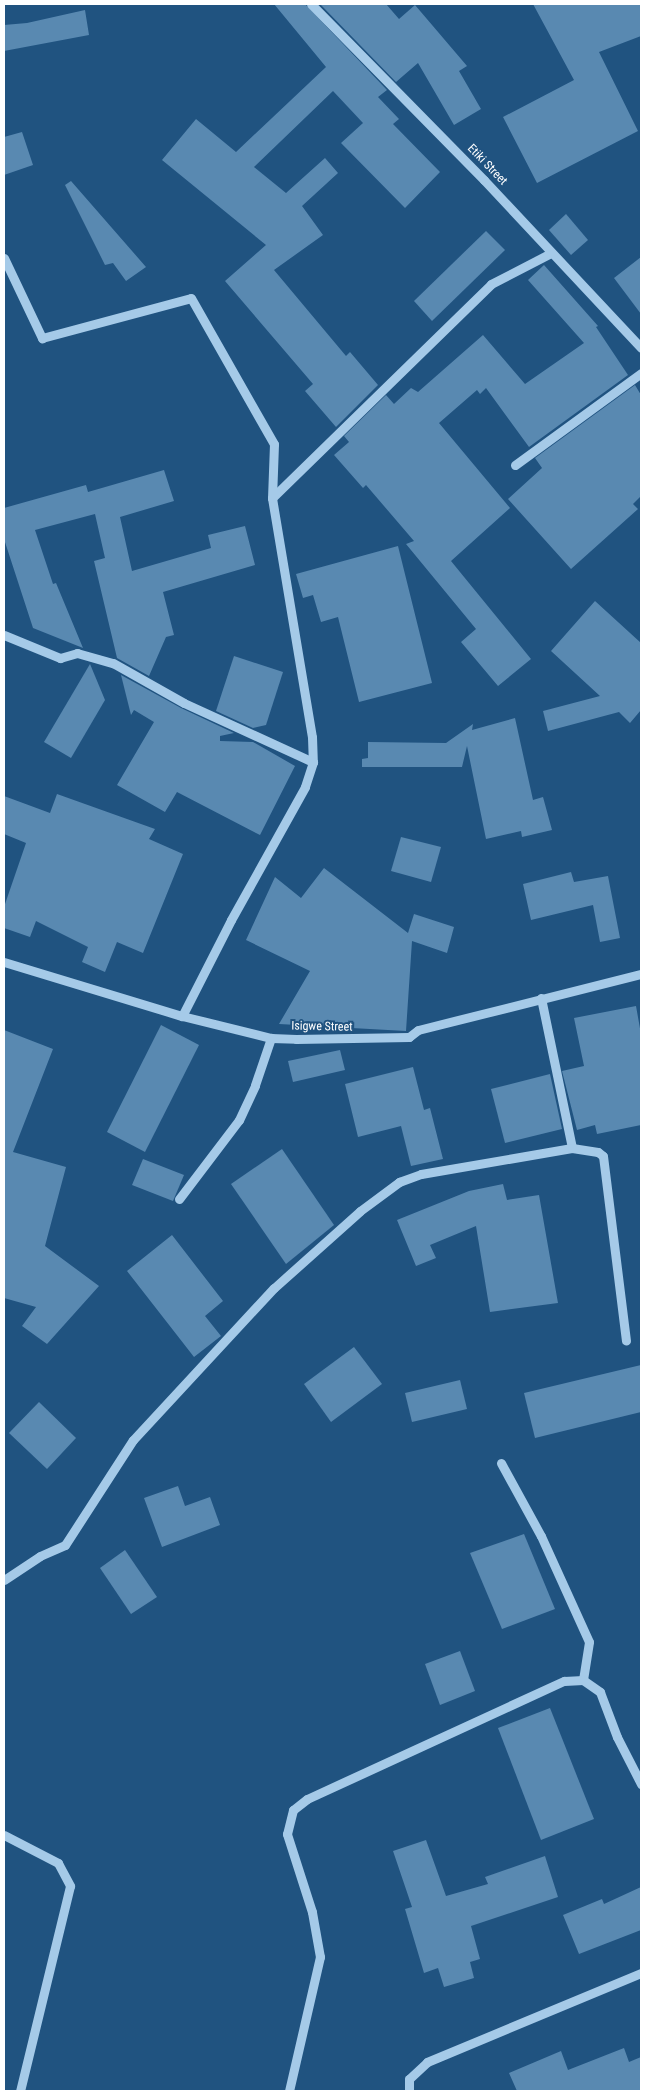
<!DOCTYPE html>
<style>
body{margin:0}
#map{position:relative;width:645px;height:2095px;overflow:hidden;background:#205380;font-family:"Roboto Condensed",sans-serif}
div>[style]{position:absolute}
.building>*{inset:0;background:#5989b1}
.minor>*{height:9px;margin:-4.5px;padding:0 4.5px;transform-origin:4.5px;border-radius:4.5px;background:#a5cae8}
span{translate:-50% -50%;white-space:nowrap;text-align:center;line-height:1.15;-webkit-text-stroke:4px #205380;paint-order:stroke}
.street-label{font-size:12px;color:#fff}
.frame{position:absolute;inset:0;border:5px solid #fff;pointer-events:none}
</style>
<div id="map">
<div class="building">
<div style="clip-path:polygon(274px 4px,305px 4px,387px 90px,378px 97px,399px 119px,393px 124px,440px 172px,405px 208px,341px 143px,363px 123px,333px 91px,254px 167px,286px 193px,325px 158px,338px 173px,302px 206px,323px 235px,274px 270px,346px 356px,350px 352px,378px 385px,336px 427px,305px 391px,313px 384px,225px 281px,266px 245px,162px 160px,196px 119px,236px 152px,326px 67px)"></div>
<div style="clip-path:polygon(320px 4px,386px 4px,399px 19px,415px 5px,467px 66px,459px 71px,481px 109px,454px 125px,418px 63px,396px 82px)"></div>
<div style="clip-path:polygon(533px 4px,641px 4px,641px 36px,599px 52px,638px 131px,537px 183px,503px 117px,574px 80px)"></div>
<div style="clip-path:polygon(85px 10px,89px 35px,4px 51px,4px 25px,27px 23px)"></div>
<div style="clip-path:polygon(22px 132px,33px 165px,4px 175px,4px 137px)"></div>
<div style="clip-path:polygon(71px 181px,146px 267px,126px 281px,113px 263px,105px 265px,65px 185px)"></div>
<div style="clip-path:polygon(566px 214px,588px 240px,571px 255px,549px 230px)"></div>
<div style="clip-path:polygon(486px 231px,505px 250px,432px 321px,414px 301px)"></div>
<div style="clip-path:polygon(641px 257px,641px 314px,614px 278px)"></div>
<div style="clip-path:polygon(544px 265px,598px 326px,596px 327px,628px 375px,529px 447px,486px 388px,480px 394px,477px 390px,439px 423px,510px 508px,451px 561px,531px 659px,498px 686px,461px 642px,476px 629px,406px 544px,414px 541px,366px 485px,363px 488px,334px 455px,349px 442px,344px 436px,386px 395px,394px 404px,411px 388px,418px 392px,483px 335px,525px 384px,584px 343px,528px 280px)"></div>
<div style="clip-path:polygon(635px 385px,641px 395px,641px 496px,633px 504px,638px 509px,571px 569px,508px 499px,542px 468px,535px 458px)"></div>
<div style="clip-path:polygon(164px 470px,174px 501px,120px 517px,132px 571px,211px 548px,208px 535px,245px 526px,255px 565px,163px 592px,174px 635px,166px 637px,149px 676px,117px 658px,94px 561px,105px 558px,95px 514px,35px 530px,53px 584px,56px 583px,83px 648px,33px 628px,4px 539px,4px 508px,86px 485px,88px 492px)"></div>
<div style="clip-path:polygon(398px 546px,432px 683px,359px 702px,338px 617px,321px 622px,313px 595px,303px 598px,296px 574px)"></div>
<div style="clip-path:polygon(595px 601px,641px 643px,641px 710px,630px 723px,619px 712px,548px 731px,543px 711px,600px 696px,551px 651px)"></div>
<div style="clip-path:polygon(234px 656px,283px 672px,266px 725px,253px 728px,216px 711px)"></div>
<div style="clip-path:polygon(90px 664px,105px 700px,71px 758px,44px 742px)"></div>
<div style="clip-path:polygon(121px 675px,181px 708px,234px 733px,220px 736px,220px 741px,253px 742px,295px 766px,260px 835px,177px 792px,165px 812px,117px 785px,154px 722px,134px 710px,131px 715px)"></div>
<div style="clip-path:polygon(515px 718px,533px 800px,543px 797px,552px 830px,522px 837px,521px 831px,486px 839px,467px 746px,462px 767px,362px 767px,362px 759px,368px 758px,368px 742px,446px 743px,473px 724px,472px 730px)"></div>
<div style="clip-path:polygon(57px 794px,155px 829px,149px 839px,183px 854px,143px 953px,117px 942px,105px 972px,82px 962px,88px 947px,36px 921px,30px 937px,4px 928px,4px 907px,26px 843px,4px 834px,4px 796px,50px 813px)"></div>
<div style="clip-path:polygon(401px 837px,441px 847px,431px 882px,391px 871px)"></div>
<div style="clip-path:polygon(324px 868px,408px 933px,414px 914px,454px 927px,447px 953px,412px 941px,406px 1031px,279px 1024px,310px 971px,246px 940px,275px 877px,301px 898px)"></div>
<div style="clip-path:polygon(571px 872px,574px 882px,608px 876px,620px 938px,600px 942px,593px 905px,531px 920px,523px 884px)"></div>
<div style="clip-path:polygon(636px 1006px,641px 1034px,641px 1125px,597px 1134px,595px 1125px,577px 1130px,562px 1071px,584px 1066px,574px 1018px)"></div>
<div style="clip-path:polygon(161px 1025px,199px 1045px,145px 1152px,107px 1132px)"></div>
<div style="clip-path:polygon(4px 1030px,53px 1049px,13px 1152px,66px 1167px,45px 1246px,99px 1286px,47px 1344px,22px 1326px,36px 1307px,4px 1298px)"></div>
<div style="clip-path:polygon(340px 1050px,345px 1070px,293px 1082px,288px 1061px)"></div>
<div style="clip-path:polygon(413px 1067px,424px 1110px,430px 1108px,443px 1159px,411px 1166px,401px 1126px,358px 1137px,345px 1084px)"></div>
<div style="clip-path:polygon(550px 1074px,562px 1129px,505px 1143px,491px 1089px)"></div>
<div style="clip-path:polygon(282px 1149px,334px 1225px,286px 1264px,231px 1184px)"></div>
<div style="clip-path:polygon(143px 1159px,184px 1175px,173px 1201px,132px 1185px)"></div>
<div style="clip-path:polygon(503px 1184px,507px 1200px,539px 1195px,558px 1303px,490px 1312px,476px 1226px,430px 1245px,436px 1258px,416px 1266px,397px 1220px,469px 1191px)"></div>
<div style="clip-path:polygon(172px 1235px,223px 1301px,205px 1316px,221px 1336px,194px 1357px,127px 1271px)"></div>
<div style="clip-path:polygon(354px 1347px,382px 1384px,331px 1422px,304px 1384px)"></div>
<div style="clip-path:polygon(641px 1365px,641px 1412px,535px 1438px,524px 1393px)"></div>
<div style="clip-path:polygon(460px 1380px,467px 1409px,412px 1422px,405px 1393px)"></div>
<div style="clip-path:polygon(39px 1402px,76px 1438px,47px 1469px,9px 1433px)"></div>
<div style="clip-path:polygon(178px 1486px,185px 1506px,210px 1497px,220px 1525px,162px 1547px,144px 1498px)"></div>
<div style="clip-path:polygon(524px 1534px,555px 1609px,502px 1629px,470px 1553px)"></div>
<div style="clip-path:polygon(125px 1550px,157px 1597px,131px 1614px,100px 1568px)"></div>
<div style="clip-path:polygon(460px 1651px,475px 1691px,440px 1705px,425px 1664px)"></div>
<div style="clip-path:polygon(550px 1708px,594px 1819px,541px 1840px,498px 1728px)"></div>
<div style="clip-path:polygon(426px 1840px,446px 1896px,488px 1884px,485px 1877px,545px 1856px,558px 1897px,471px 1926px,480px 1959px,470px 1962px,474px 1978px,444px 1987px,438px 1968px,424px 1973px,405px 1909px,412px 1907px,393px 1851px)"></div>
<div style="clip-path:polygon(641px 1887px,641px 1930px,579px 1954px,563px 1915px,602px 1899px,604px 1904px)"></div>
<div style="clip-path:polygon(624px 2048px,629px 2062px,641px 2057px,641px 2091px,517px 2091px,509px 2073px,561px 2051px,568px 2070px)"></div>
</div>
<div class="minor">
<div style="left:311px;top:4px;width:247px;rotate:45.5deg"></div>
<div style="left:484px;top:180px;width:230px;rotate:46.9deg"></div>
<div style="left:4px;top:258px;width:89px;rotate:64.6deg"></div>
<div style="left:42px;top:338px;width:154px;rotate:-15deg"></div>
<div style="left:191px;top:298px;width:168px;rotate:60.4deg"></div>
<div style="left:274px;top:444px;width:54px;rotate:92.1deg"></div>
<div style="left:272px;top:498px;width:242px;rotate:80.5deg"></div>
<div style="left:312px;top:737px;width:25px;rotate:88deg"></div>
<div style="left:313px;top:762px;width:26px;rotate:108deg"></div>
<div style="left:305px;top:787px;width:152px;rotate:119.1deg"></div>
<div style="left:231px;top:920px;width:108px;rotate:117deg"></div>
<div style="left:515px;top:465px;width:156px;rotate:-36.1deg"></div>
<div style="left:272px;top:498px;width:306px;rotate:-44.3deg"></div>
<div style="left:491px;top:284px;width:68px;rotate:-27.3deg"></div>
<div style="left:4px;top:635px;width:61px;rotate:22.3deg"></div>
<div style="left:60px;top:658px;width:18px;rotate:-16deg"></div>
<div style="left:77px;top:653px;width:37px;rotate:16deg"></div>
<div style="left:113px;top:663px;width:81px;rotate:29.4deg"></div>
<div style="left:184px;top:703px;width:142px;rotate:24.6deg"></div>
<div style="left:4px;top:962px;width:186px;rotate:16.9deg"></div>
<div style="left:182px;top:1016px;width:92px;rotate:13.9deg"></div>
<div style="left:271px;top:1038px;width:25px;rotate:2deg"></div>
<div style="left:296px;top:1039px;width:113px;rotate:-1deg"></div>
<div style="left:409px;top:1037px;width:11px;rotate:-38deg"></div>
<div style="left:418px;top:1030px;width:230px;rotate:-14.1deg"></div>
<div style="left:541px;top:998px;width:153px;rotate:78.3deg"></div>
<div style="left:179px;top:1199px;width:99px;rotate:-52.8deg"></div>
<div style="left:239px;top:1120px;width:38px;rotate:-65deg"></div>
<div style="left:255px;top:1085px;width:50px;rotate:-71.2deg"></div>
<div style="left:501px;top:1463px;width:83px;rotate:61.3deg"></div>
<div style="left:541px;top:1536px;width:116px;rotate:65.6deg"></div>
<div style="left:589px;top:1642px;width:38px;rotate:99deg"></div>
<div style="left:4px;top:1580px;width:43px;rotate:-33.7deg"></div>
<div style="left:40px;top:1556px;width:27px;rotate:-24deg"></div>
<div style="left:65px;top:1545px;width:125px;rotate:-57.1deg"></div>
<div style="left:133px;top:1440px;width:207px;rotate:-47.2deg"></div>
<div style="left:274px;top:1288px;width:115px;rotate:-41.8deg"></div>
<div style="left:360px;top:1211px;width:49px;rotate:-36.6deg"></div>
<div style="left:399px;top:1182px;width:23px;rotate:-20deg"></div>
<div style="left:421px;top:1174px;width:153px;rotate:-9.8deg"></div>
<div style="left:572px;top:1148px;width:26px;rotate:9deg"></div>
<div style="left:598px;top:1152px;width:6px;rotate:39deg"></div>
<div style="left:603px;top:1156px;width:186px;rotate:82.9deg"></div>
<div style="left:4px;top:1835px;width:61px;rotate:27.4deg"></div>
<div style="left:58px;top:1863px;width:26px;rotate:62deg"></div>
<div style="left:70px;top:1886px;width:211px;rotate:103.7deg"></div>
<div style="left:289px;top:2091px;width:138px;rotate:-77deg"></div>
<div style="left:320px;top:1957px;width:46px;rotate:-100.1deg"></div>
<div style="left:312px;top:1912px;width:82px;rotate:-107.8deg"></div>
<div style="left:287px;top:1834px;width:25px;rotate:-76deg"></div>
<div style="left:293px;top:1810px;width:18px;rotate:-38deg"></div>
<div style="left:307px;top:1799px;width:283px;rotate:-24.7deg"></div>
<div style="left:564px;top:1681px;width:19px;rotate:-3deg"></div>
<div style="left:583px;top:1680px;width:21px;rotate:35deg"></div>
<div style="left:600px;top:1692px;width:48px;rotate:69.3deg"></div>
<div style="left:617px;top:1737px;width:53px;rotate:62.9deg"></div>
<div style="left:409px;top:2091px;width:12px;rotate:-90deg"></div>
<div style="left:409px;top:2079px;width:25px;rotate:-43deg"></div>
<div style="left:427px;top:2062px;width:232px;rotate:-22.6deg"></div>
</div>
<div class="street-label">
<span style="left:487px;top:165px;rotate:46deg">Etiki Street</span>
<span style="left:322px;top:1027px;rotate:1deg">Isigwe Street</span>
</div>
<div class="frame"></div>
</div>
